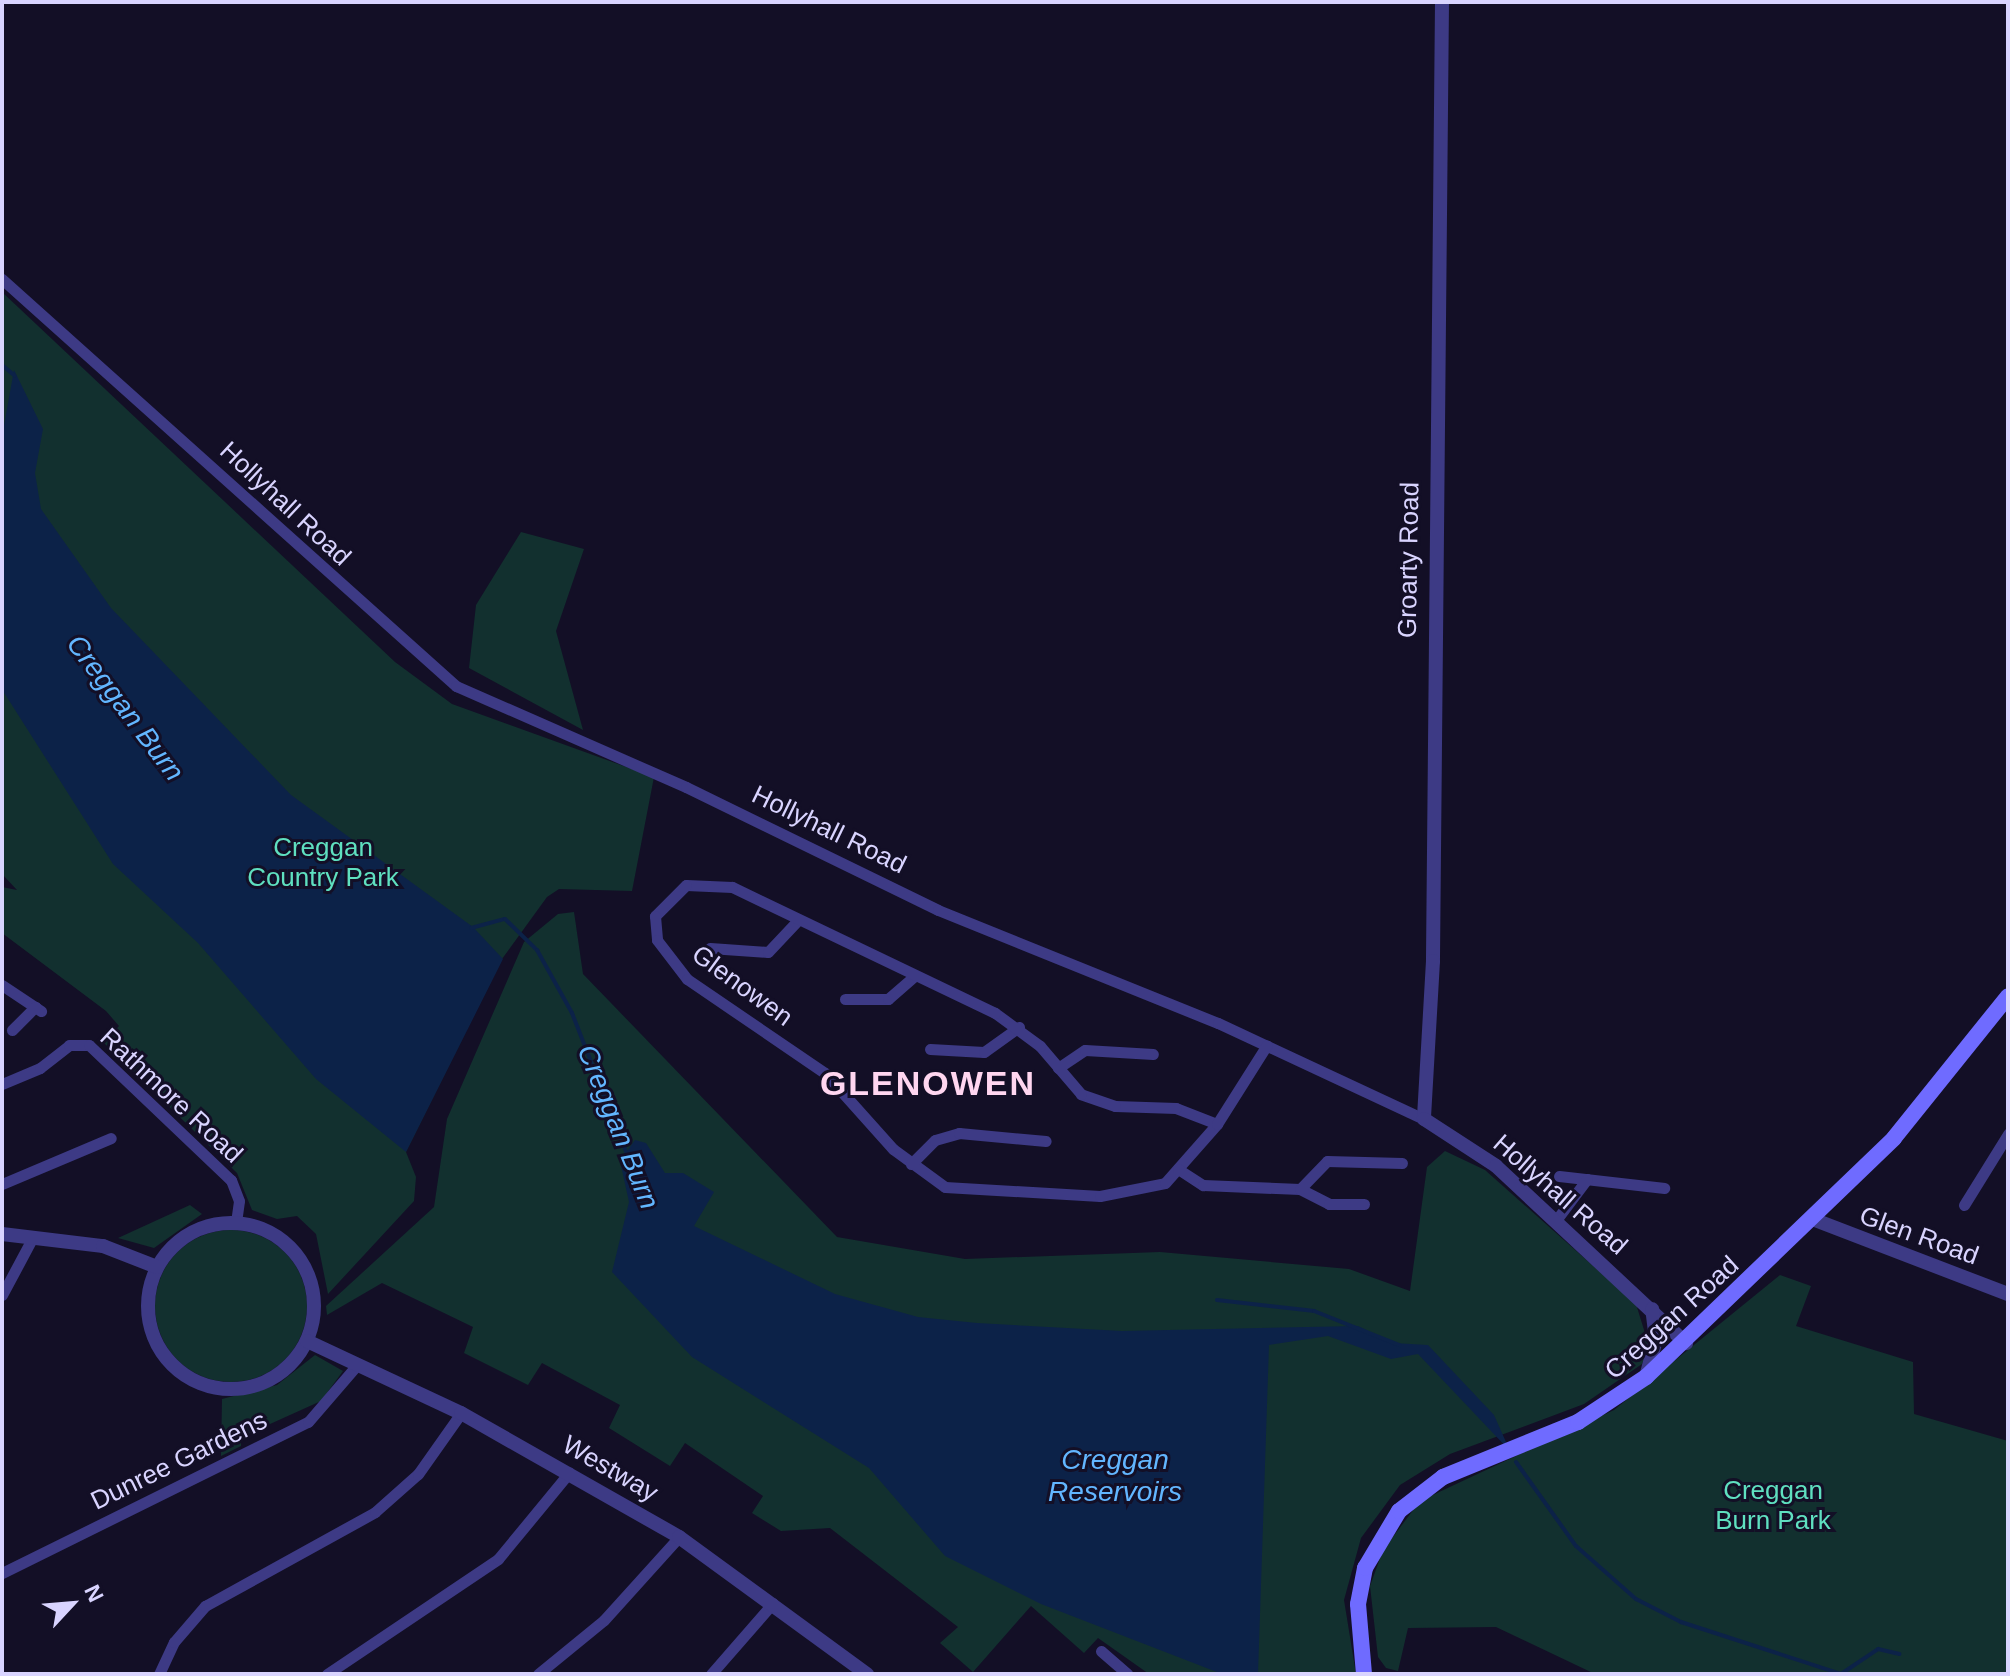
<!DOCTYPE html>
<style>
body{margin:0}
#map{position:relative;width:2010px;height:1676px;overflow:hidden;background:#130f26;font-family:Arial,sans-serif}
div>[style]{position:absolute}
.green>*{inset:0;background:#12302f}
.round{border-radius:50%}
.water>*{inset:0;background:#0c2248}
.stream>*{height:4px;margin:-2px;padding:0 2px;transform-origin:2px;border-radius:2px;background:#0c2248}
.minor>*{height:11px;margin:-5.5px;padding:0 5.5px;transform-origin:5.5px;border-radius:5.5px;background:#3d3a85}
.tertiary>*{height:14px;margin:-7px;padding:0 7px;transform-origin:7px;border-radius:7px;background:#3d3a85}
.tertiary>.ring{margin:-7px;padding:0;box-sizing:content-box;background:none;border:14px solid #3d3a85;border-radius:50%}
.secondary>*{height:16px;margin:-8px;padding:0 8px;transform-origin:8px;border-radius:8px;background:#6f6bff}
span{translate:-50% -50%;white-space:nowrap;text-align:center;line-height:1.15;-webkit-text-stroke:6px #130f26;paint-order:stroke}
.street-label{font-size:26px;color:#d9d4ff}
.park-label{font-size:26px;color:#5fe0c0}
.water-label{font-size:28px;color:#62b6ff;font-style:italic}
.district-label{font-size:34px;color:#ffd6f0;font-weight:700;letter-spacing:2px}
.frame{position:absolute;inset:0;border:4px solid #d9d4ff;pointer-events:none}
.north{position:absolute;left:32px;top:1564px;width:80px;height:80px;-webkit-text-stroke:6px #130f26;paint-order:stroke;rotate:64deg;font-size:22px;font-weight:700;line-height:32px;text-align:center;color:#d9d4ff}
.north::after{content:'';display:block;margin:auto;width:28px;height:36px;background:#d9d4ff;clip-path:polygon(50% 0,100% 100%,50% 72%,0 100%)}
</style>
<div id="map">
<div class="green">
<div style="clip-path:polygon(2px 292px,395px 662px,452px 704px,654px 777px,632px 891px,559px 889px,547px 897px,502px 959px,406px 1152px,416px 1177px,414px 1201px,328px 1294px,316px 1234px,297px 1216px,277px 1219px,252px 1210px,237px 1173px,104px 1043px,119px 1026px,106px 1011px,2px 933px,2px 887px,17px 890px,2px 874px)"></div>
<div style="clip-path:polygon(521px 532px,584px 549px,556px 631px,583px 730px,469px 668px,476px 605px)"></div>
<div style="clip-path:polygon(574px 912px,583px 974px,837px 1237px,965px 1259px,1160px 1252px,1349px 1269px,1410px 1291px,1427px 1167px,1445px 1151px,1485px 1170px,1636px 1304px,1649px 1346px,1642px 1364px,1584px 1404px,1450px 1454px,1400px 1485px,1361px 1538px,1344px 1600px,1356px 1674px,1149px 1674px,1098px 1638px,1084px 1653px,1031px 1606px,973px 1672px,940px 1643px,958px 1627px,830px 1528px,781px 1531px,752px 1513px,763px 1496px,685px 1443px,670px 1466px,609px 1428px,620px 1405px,542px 1363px,528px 1385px,464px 1353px,473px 1327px,382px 1283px,327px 1315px,326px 1306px,434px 1207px,447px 1119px,524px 942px,558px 914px)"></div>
<div style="clip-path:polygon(190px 1205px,202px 1214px,154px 1248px,118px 1238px)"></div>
<div class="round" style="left:155px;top:1230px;width:152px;height:152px"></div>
<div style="clip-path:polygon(1780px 1275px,1811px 1286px,1796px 1326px,1913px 1362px,1914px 1414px,2008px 1441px,2008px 1674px,1595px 1674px,1496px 1627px,1408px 1628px,1398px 1671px,1386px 1668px,1378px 1657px,1370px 1586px,1383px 1550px,1420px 1501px,1614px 1410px)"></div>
<div style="clip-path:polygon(315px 1355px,343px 1371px,321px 1401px,241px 1437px,241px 1446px,221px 1456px,222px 1399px,277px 1385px)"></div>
</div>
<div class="water">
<div style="clip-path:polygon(14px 370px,43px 429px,35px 473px,41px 509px,111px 608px,291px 795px,473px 927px,503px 959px,406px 1152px,316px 1079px,198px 943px,113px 864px,3px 691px,3px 431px)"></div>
<div style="clip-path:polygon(635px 1140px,646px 1143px,665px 1173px,683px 1173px,714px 1192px,694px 1226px,835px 1294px,918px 1317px,977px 1323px,1122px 1331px,1358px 1326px,1393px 1343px,1428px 1345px,1494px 1415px,1510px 1451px,1418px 1354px,1391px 1359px,1328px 1336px,1269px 1345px,1258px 1674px,1222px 1674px,1041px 1604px,945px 1556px,869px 1468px,692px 1357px,612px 1272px,629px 1202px,620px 1161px)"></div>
</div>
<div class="stream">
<div style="left:2px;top:365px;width:16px;rotate:40deg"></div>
<div style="left:471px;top:928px;width:35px;rotate:-15deg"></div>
<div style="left:505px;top:919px;width:45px;rotate:44.1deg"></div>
<div style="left:537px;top:950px;width:72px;rotate:60.9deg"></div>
<div style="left:572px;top:1013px;width:155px;rotate:68.7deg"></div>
<div style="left:1217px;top:1300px;width:98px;rotate:6.5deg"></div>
<div style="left:1314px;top:1311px;width:92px;rotate:21.8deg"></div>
<div style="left:1516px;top:1462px;width:103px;rotate:54.5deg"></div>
<div style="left:1576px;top:1546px;width:80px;rotate:41.5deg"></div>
<div style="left:1636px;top:1599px;width:51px;rotate:27.1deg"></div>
<div style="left:1681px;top:1622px;width:168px;rotate:18deg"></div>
<div style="left:1841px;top:1674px;width:45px;rotate:-34deg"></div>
<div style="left:1878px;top:1649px;width:22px;rotate:13deg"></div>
</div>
<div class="minor">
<div style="left:2px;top:279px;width:610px;rotate:41.88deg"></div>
<div style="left:456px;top:686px;width:251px;rotate:23.7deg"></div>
<div style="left:686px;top:787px;width:280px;rotate:26deg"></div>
<div style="left:938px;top:910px;width:302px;rotate:22deg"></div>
<div style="left:1218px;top:1023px;width:227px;rotate:25deg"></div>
<div style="left:710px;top:948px;width:58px;rotate:3.9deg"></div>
<div style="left:768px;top:952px;width:44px;rotate:-46.8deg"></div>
<div style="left:2px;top:985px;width:47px;rotate:33.7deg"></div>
<div style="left:845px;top:999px;width:43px"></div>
<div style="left:888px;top:999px;width:33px;rotate:-41deg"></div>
<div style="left:12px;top:1030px;width:33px;rotate:-45deg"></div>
<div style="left:930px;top:1049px;width:54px;rotate:3.2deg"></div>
<div style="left:984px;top:1052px;width:43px;rotate:-35.5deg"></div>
<div style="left:1058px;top:1068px;width:32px;rotate:-34deg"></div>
<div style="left:1085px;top:1050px;width:68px;rotate:3.4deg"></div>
<div style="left:2px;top:1084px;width:41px;rotate:-22.8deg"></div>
<div style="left:40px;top:1068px;width:37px;rotate:-38deg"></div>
<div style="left:69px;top:1045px;width:20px"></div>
<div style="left:89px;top:1045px;width:196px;rotate:43.6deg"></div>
<div style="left:231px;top:1180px;width:22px;rotate:69deg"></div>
<div style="left:239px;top:1201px;width:21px;rotate:98deg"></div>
<div style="left:1217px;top:1124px;width:44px;rotate:-158.7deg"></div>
<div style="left:1176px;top:1108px;width:61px;rotate:-178.1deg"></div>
<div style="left:1115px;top:1106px;width:36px;rotate:-161deg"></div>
<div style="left:1081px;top:1094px;width:63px;rotate:-130.5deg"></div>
<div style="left:1040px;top:1046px;width:56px;rotate:-143.7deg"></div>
<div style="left:995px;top:1013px;width:292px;rotate:-154.4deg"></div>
<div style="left:732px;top:887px;width:46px;rotate:-177.5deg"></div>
<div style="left:686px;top:885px;width:44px;rotate:135deg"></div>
<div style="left:655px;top:916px;width:24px;rotate:85deg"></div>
<div style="left:657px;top:940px;width:49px;rotate:52.4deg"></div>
<div style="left:687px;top:979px;width:167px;rotate:34.3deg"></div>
<div style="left:825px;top:1073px;width:102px;rotate:48.2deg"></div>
<div style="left:893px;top:1149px;width:64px;rotate:36.2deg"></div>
<div style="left:945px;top:1187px;width:155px;rotate:3.3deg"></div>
<div style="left:1100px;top:1196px;width:66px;rotate:-11.3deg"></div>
<div style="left:1165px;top:1183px;width:79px;rotate:-48.6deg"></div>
<div style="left:1217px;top:1124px;width:93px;rotate:-57.7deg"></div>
<div style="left:911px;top:1164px;width:34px;rotate:-45deg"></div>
<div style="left:935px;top:1140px;width:25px;rotate:-16deg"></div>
<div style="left:959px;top:1133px;width:87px;rotate:5.3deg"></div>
<div style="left:1178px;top:1169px;width:30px;rotate:33deg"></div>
<div style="left:1203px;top:1185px;width:97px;rotate:2.4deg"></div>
<div style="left:1300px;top:1189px;width:33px;rotate:27deg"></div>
<div style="left:1329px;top:1204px;width:35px"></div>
<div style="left:1559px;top:1176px;width:106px;rotate:6.5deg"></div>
<div style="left:2px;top:1184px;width:118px;rotate:-22.9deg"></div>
<div style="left:1300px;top:1189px;width:39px;rotate:-46deg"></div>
<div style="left:1327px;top:1161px;width:75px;rotate:1.5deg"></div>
<div style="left:1964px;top:1205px;width:84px;rotate:-58.2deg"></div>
<div style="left:1557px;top:1219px;width:50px;rotate:-53.1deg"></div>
<div style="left:2px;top:1295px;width:66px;rotate:-61.9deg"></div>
<div style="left:2px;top:1573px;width:341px;rotate:-26.3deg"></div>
<div style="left:308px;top:1422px;width:75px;rotate:-49.3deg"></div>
<div style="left:1101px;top:1651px;width:35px;rotate:41deg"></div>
<div style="left:159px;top:1674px;width:35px;rotate:-65deg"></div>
<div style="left:174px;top:1642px;width:48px;rotate:-49.3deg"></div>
<div style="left:205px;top:1606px;width:194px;rotate:-28.9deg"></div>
<div style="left:375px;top:1512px;width:57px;rotate:-41.5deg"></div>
<div style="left:418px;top:1474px;width:75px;rotate:-54.8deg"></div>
<div style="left:327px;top:1674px;width:206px;rotate:-33.9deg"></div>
<div style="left:498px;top:1559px;width:112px;rotate:-50.5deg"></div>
<div style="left:538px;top:1674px;width:85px;rotate:-39.3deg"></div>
<div style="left:604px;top:1620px;width:112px;rotate:-47.9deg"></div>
<div style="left:711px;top:1674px;width:94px;rotate:-48.9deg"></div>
</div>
<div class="tertiary">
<div style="left:1442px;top:2px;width:959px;rotate:90.54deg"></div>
<div style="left:1433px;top:961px;width:158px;rotate:93.3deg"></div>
<div style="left:1424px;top:1119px;width:86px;rotate:33.1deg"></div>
<div style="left:1496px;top:1166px;width:260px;rotate:43deg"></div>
<div style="left:1815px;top:1220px;width:207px;rotate:21deg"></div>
<div class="ring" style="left:148px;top:1223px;width:152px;height:152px"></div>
<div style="left:2px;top:1234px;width:102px;rotate:6.8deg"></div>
<div style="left:103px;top:1246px;width:58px;rotate:21.3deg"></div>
<div style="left:307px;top:1341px;width:170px;rotate:25.1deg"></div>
<div style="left:461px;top:1413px;width:251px;rotate:29.6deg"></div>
<div style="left:679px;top:1537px;width:233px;rotate:36.1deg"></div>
<div style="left:1646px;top:1377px;width:38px;rotate:-75deg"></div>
<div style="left:1656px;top:1340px;width:31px;rotate:-97deg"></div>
</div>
<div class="secondary">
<div style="left:1364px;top:1674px;width:70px;rotate:-94.9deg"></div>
<div style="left:1358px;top:1604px;width:37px;rotate:-79deg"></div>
<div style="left:1365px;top:1568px;width:66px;rotate:-59.2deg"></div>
<div style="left:1399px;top:1511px;width:56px;rotate:-37.7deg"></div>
<div style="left:1443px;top:1477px;width:146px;rotate:-22.2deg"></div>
<div style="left:1578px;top:1422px;width:82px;rotate:-33.5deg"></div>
<div style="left:1646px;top:1377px;width:344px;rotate:-43.9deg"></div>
<div style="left:1894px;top:1138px;width:182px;rotate:-51.2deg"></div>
</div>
<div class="street-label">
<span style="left:285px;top:504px;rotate:43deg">Hollyhall Road</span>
<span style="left:1409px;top:560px;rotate:-89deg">Groarty Road</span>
<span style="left:829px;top:830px;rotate:26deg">Hollyhall Road</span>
<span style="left:742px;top:986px;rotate:36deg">Glenowen</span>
<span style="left:171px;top:1096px;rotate:43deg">Rathmore Road</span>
<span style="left:1560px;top:1195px;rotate:41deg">Hollyhall Road</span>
<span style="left:1919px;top:1236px;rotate:20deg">Glen Road</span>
<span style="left:1672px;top:1318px;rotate:-42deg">Creggan Road</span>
<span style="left:179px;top:1461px;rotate:-26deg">Dunree Gardens</span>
<span style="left:610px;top:1469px;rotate:30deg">Westway</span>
</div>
<div class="park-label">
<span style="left:323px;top:863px">Creggan<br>Country Park</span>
<span style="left:1773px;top:1506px">Creggan<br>Burn Park</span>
</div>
<div class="water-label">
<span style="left:125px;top:708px;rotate:53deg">Creggan Burn</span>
<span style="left:618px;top:1127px;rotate:68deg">Creggan Burn</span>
<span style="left:1115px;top:1476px">Creggan<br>Reservoirs</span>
</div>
<div class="district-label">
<span style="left:928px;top:1084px">GLENOWEN</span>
</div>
<div class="frame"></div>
<div class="north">N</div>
</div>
